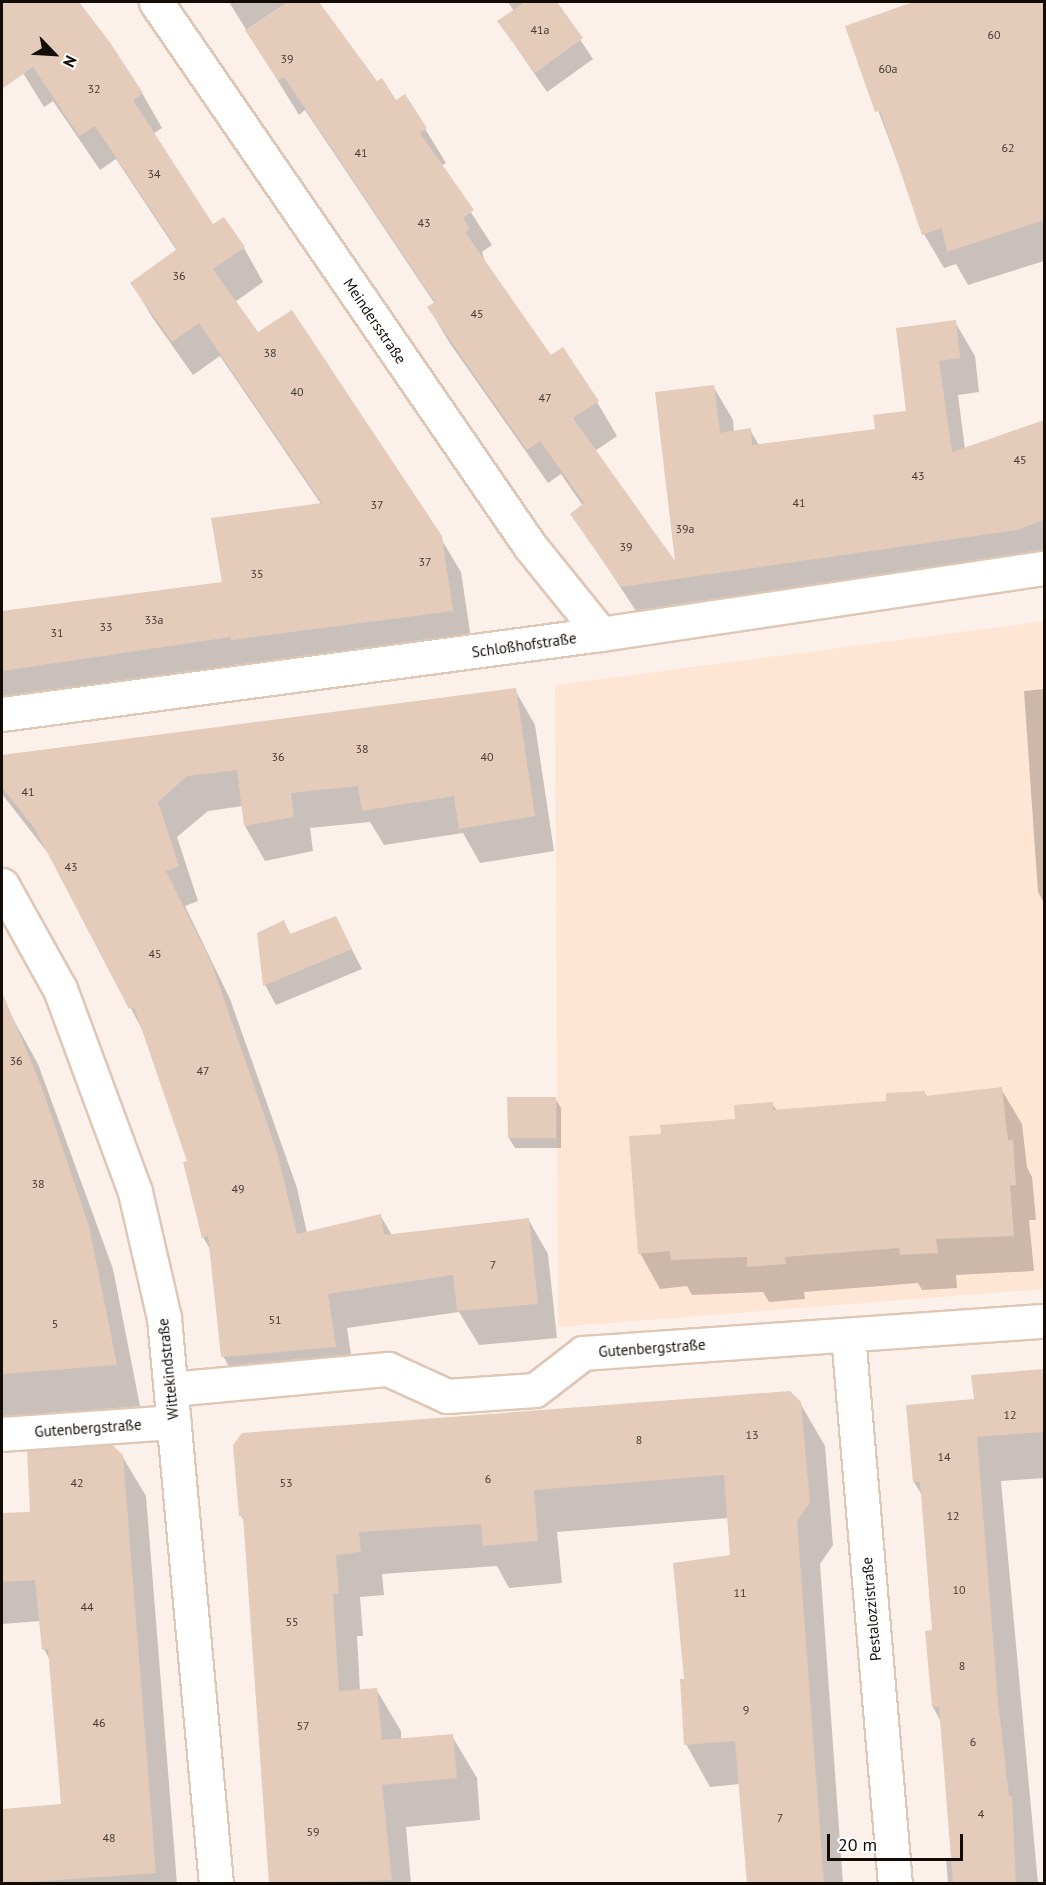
<!DOCTYPE html>
<meta charset="utf-8">
<style>
body{margin:0}
#map{position:relative;width:1046px;height:1885px;overflow:hidden;background:#fcf1ea;font-family:"PT Sans",sans-serif}
div>[style]{position:absolute}
.built>*{inset:0;background:#ffe5d4}
.shadow>*{inset:0;background:#0003}
.building>*{inset:0;background:#e4cbba}
.roads{filter:drop-shadow(2px 0 #dfc7b6) drop-shadow(-2px 0 #dfc7b6) drop-shadow(0 2px #dfc7b6) drop-shadow(0 -2px #dfc7b6)}
.minor>*{height:33px;margin:-16.5px;padding:0 16.5px;transform-origin:16.5px;border-radius:16.5px;background:#fff}
span{translate:-50% -50%;white-space:nowrap;text-align:center;line-height:1.15;-webkit-text-stroke:4.5px #fff;paint-order:stroke}
.number-label{font-size:12px;color:#473b33}
.number-label span{-webkit-text-stroke-width:0}
.street-label{font-size:15px;color:#130b06}
.frame{position:absolute;inset:0;border:3px solid #130b06;pointer-events:none}
.north{position:absolute;left:24px;top:24px;width:60px;height:60px;-webkit-text-stroke:4px #fff;paint-order:stroke;rotate:115deg;font-size:16px;font-weight:700;line-height:24px;text-align:center;color:#130b06}
.north::after{content:'';display:block;margin:auto;width:21px;height:27px;background:#130b06;clip-path:polygon(50% 0,100% 100%,50% 72%,0 100%)}
.scale{position:absolute;left:827px;top:1834px;width:136px;height:27px;box-sizing:border-box;border:3px solid #130b06;border-top:0;padding-left:8px;font-size:18px;line-height:21px;white-space:nowrap;color:#130b06;-webkit-text-stroke:4px #fff;paint-order:stroke}
</style>
<div id="map">
<div class="built">
<div style="clip-path:polygon(1044px 621px,1044px 1289px,558px 1327px,555px 685px)"></div>
</div>
<div class="shadow">
<div style="clip-path:polygon(2px 2px,79px 2px,142px 93px,162px 128px,153px 134px,212px 226px,244px 248px,263px 282px,235px 302px,258px 334px,440px 537px,461px 572px,472px 645px,2px 707px,2px 614px,223px 583px,321px 504px,220px 356px,193px 375px,152px 317px,132px 283px,177px 251px,116px 159px,100px 170px,53px 101px,44px 107px,2px 39px)"></div>
<div style="clip-path:polygon(229px 2px,317px 2px,377px 83px,395px 102px,405px 96px,446px 163px,441px 166px,492px 245px,482px 252px,486px 265px,550px 357px,597px 402px,617px 436px,595px 451px,678px 567px,713px 386px,733px 420px,734px 432px,750px 430px,759px 445px,877px 430px,907px 412px,955px 322px,975px 356px,979px 392px,958px 395px,965px 449px,1038px 424px,1044px 436px,1044px 561px,642px 620px,572px 514px,583px 506px,561px 474px,548px 483px,449px 342px,429px 308px,435px 304px,305px 110px,299px 115px)"></div>
<div style="clip-path:polygon(508px 2px,555px 2px,593px 59px,547px 92px,499px 22px,514px 11px)"></div>
<div style="clip-path:polygon(918px 2px,1044px 2px,1044px 261px,968px 285px,956px 264px,944px 268px,924px 234px,847px 26px)"></div>
<div style="clip-path:polygon(1044px 689px,1044px 903px,1038px 892px,1024px 691px)"></div>
<div style="clip-path:polygon(515px 690px,535px 725px,554px 851px,480px 863px,463px 833px,384px 845px,370px 822px,310px 828px,313px 851px,265px 861px,245px 826px,243px 806px,208px 811px,177px 837px,198px 901px,185px 906px,230px 999px,297px 1188px,307px 1233px,380px 1215px,392px 1235px,528px 1219px,548px 1254px,557px 1338px,479px 1345px,459px 1312px,347px 1328px,355px 1381px,243px 1391px,223px 1356px,211px 1251px,203px 1237px,189px 1163px,145px 1035px,51px 857px,2px 794px,2px 757px)"></div>
<div style="clip-path:polygon(335px 917px,362px 969px,276px 1005px,265px 985px,258px 934px,284px 922px,291px 935px)"></div>
<div style="clip-path:polygon(2px 999px,38px 1064px,113px 1269px,140px 1406px,2px 1418px)"></div>
<div style="clip-path:polygon(1001px 1089px,1022px 1124px,1027px 1167px,1032px 1177px,1036px 1220px,1029px 1220px,1034px 1271px,956px 1275px,957px 1288px,922px 1290px,918px 1283px,804px 1292px,805px 1299px,769px 1302px,763px 1292px,692px 1295px,687px 1286px,660px 1289px,640px 1253px,662px 1135px,736px 1120px,772px 1104px,777px 1111px,888px 1102px,924px 1092px,927px 1097px)"></div>
<div style="clip-path:polygon(555px 1098px,561px 1108px,561px 1148px,515px 1148px,509px 1138px,509px 1099px)"></div>
<div style="clip-path:polygon(1044px 1370px,1044px 1478px,1001px 1481px,1038px 1884px,948px 1884px,946px 1858px,953px 1858px,941px 1722px,933px 1707px,934px 1631px,923px 1497px,914px 1482px,975px 1400px,973px 1376px)"></div>
<div style="clip-path:polygon(800px 1403px,825px 1446px,833px 1545px,820px 1564px,843px 1884px,748px 1884px,740px 1784px,710px 1787px,686px 1744px,686px 1680px,731px 1557px,729px 1518px,557px 1532px,562px 1583px,509px 1588px,497px 1566px,382px 1574px,384px 1595px,360px 1597px,363px 1636px,357px 1636px,360px 1691px,376px 1689px,401px 1731px,401px 1740px,452px 1736px,477px 1778px,480px 1820px,406px 1827px,411px 1884px,271px 1884px,245px 1523px,241px 1516px)"></div>
<div style="clip-path:polygon(122px 1456px,146px 1496px,177px 1884px,2px 1884px,2px 1811px,63px 1806px,50px 1660px,44px 1649px,41px 1621px,2px 1624px,2px 1515px,32px 1513px)"></div>
</div>
<div class="building">
<div style="clip-path:polygon(2px 2px,79px 2px,109px 41px,143px 93px,133px 100px,213px 224px,224px 217px,245px 247px,213px 269px,258px 332px,292px 310px,442px 536px,453px 611px,231px 640px,231px 637px,2px 671px,2px 611px,222px 582px,211px 518px,322px 503px,199px 323px,172px 342px,130px 283px,177px 249px,95px 126px,79px 136px,33px 67px,2px 89px)"></div>
<div style="clip-path:polygon(287px 2px,319px 2px,377px 81px,382px 78px,396px 100px,405px 94px,427px 128px,420px 133px,474px 210px,463px 218px,470px 229px,465px 232px,551px 355px,563px 347px,599px 401px,573px 418px,675px 561px,655px 392px,714px 385px,720px 433px,751px 428px,752px 445px,875px 429px,873px 415px,906px 411px,896px 328px,956px 320px,960px 358px,939px 361px,952px 452px,1044px 420px,1044px 520px,1017px 530px,621px 587px,570px 514px,584px 503px,540px 441px,527px 450px,427px 307px,435px 302px,284px 77px,278px 81px,245px 30px)"></div>
<div style="clip-path:polygon(525px 2px,557px 2px,583px 38px,535px 73px,497px 21px)"></div>
<div style="clip-path:polygon(913px 2px,1044px 2px,1044px 220px,947px 252px,942px 228px,922px 235px,880px 111px,875px 112px,845px 26px)"></div>
<div style="clip-path:polygon(516px 688px,535px 816px,459px 829px,454px 796px,362px 811px,358px 786px,291px 793px,294px 817px,244px 826px,237px 770px,187px 776px,158px 802px,179px 866px,166px 871px,211px 962px,277px 1152px,297px 1234px,381px 1214px,384px 1235px,529px 1218px,538px 1304px,457px 1311px,453px 1275px,328px 1294px,336px 1347px,221px 1357px,208px 1236px,202px 1238px,183px 1162px,187px 1161px,134px 1007px,129px 1009px,35px 829px,2px 787px,2px 755px)"></div>
<div style="clip-path:polygon(336px 916px,352px 949px,263px 986px,257px 933px,284px 920px,290px 934px)"></div>
<div style="clip-path:polygon(2px 992px,42px 1088px,89px 1226px,117px 1365px,2px 1374px)"></div>
<div style="clip-path:polygon(1002px 1087px,1008px 1140px,1013px 1140px,1016px 1185px,1010px 1185px,1014px 1236px,936px 1239px,938px 1253px,900px 1255px,899px 1248px,785px 1257px,786px 1264px,747px 1267px,747px 1257px,671px 1260px,670px 1251px,638px 1254px,629px 1136px,661px 1134px,660px 1125px,735px 1119px,734px 1105px,773px 1102px,773px 1110px,886px 1101px,886px 1093px,925px 1091px,925px 1096px)"></div>
<div style="clip-path:polygon(507px 1097px,556px 1097px,556px 1138px,508px 1138px)"></div>
<div style="clip-path:polygon(1044px 1369px,1044px 1432px,977px 1437px,998px 1702px,1009px 1796px,1012px 1796px,1016px 1884px,953px 1884px,939px 1707px,932px 1707px,925px 1631px,932px 1630px,920px 1482px,913px 1482px,906px 1405px,974px 1399px,971px 1375px)"></div>
<div style="clip-path:polygon(790px 1391px,801px 1402px,810px 1502px,797px 1521px,824px 1884px,747px 1884px,735px 1741px,684px 1745px,680px 1679px,684px 1679px,673px 1563px,730px 1555px,724px 1475px,534px 1490px,538px 1541px,483px 1546px,481px 1524px,359px 1532px,361px 1552px,336px 1555px,339px 1594px,333px 1594px,339px 1691px,377px 1688px,382px 1740px,453px 1734px,457px 1778px,382px 1785px,392px 1880px,269px 1884px,243px 1516px,239px 1516px,233px 1445px,242px 1433px)"></div>
<div style="clip-path:polygon(112px 1445px,123px 1455px,156px 1873px,2px 1884px,2px 1809px,61px 1804px,48px 1649px,42px 1650px,35px 1580px,2px 1582px,2px 1513px,30px 1512px,27px 1451px)"></div>
</div>
<div class="roads">
<div class="minor">
<div style="left:156px;top:2px;width:660px;rotate:55.49deg"></div>
<div style="left:530px;top:546px;width:113px;rotate:51.1deg"></div>
<div style="left:2px;top:714px;width:604px;rotate:-7.61deg"></div>
<div style="left:601px;top:634px;width:448px;rotate:-8.5deg"></div>
<div style="left:2px;top:885px;width:119px;rotate:60.9deg"></div>
<div style="left:60px;top:989px;width:216px;rotate:69.7deg"></div>
<div style="left:135px;top:1192px;width:129px;rotate:77deg"></div>
<div style="left:164px;top:1318px;width:568px;rotate:84.75deg"></div>
<div style="left:848px;top:1335px;width:551px;rotate:85.11deg"></div>
<div style="left:171px;top:1389px;width:218px;rotate:-5.3deg"></div>
<div style="left:388px;top:1369px;width:65px;rotate:24.6deg"></div>
<div style="left:447px;top:1396px;width:88px;rotate:-3.9deg"></div>
<div style="left:535px;top:1390px;width:61px;rotate:-37.6deg"></div>
<div style="left:583px;top:1353px;width:462px;rotate:-4deg"></div>
<div style="left:2px;top:1434px;width:172px;rotate:-4deg"></div>
</div>
</div>
<div class="number-label">
<span style="left:540px;top:30px">41a</span>
<span style="left:994px;top:35px">60</span>
<span style="left:287px;top:59px">39</span>
<span style="left:888px;top:69px">60a</span>
<span style="left:94px;top:89px">32</span>
<span style="left:1008px;top:148px">62</span>
<span style="left:361px;top:153px">41</span>
<span style="left:154px;top:174px">34</span>
<span style="left:424px;top:223px">43</span>
<span style="left:179px;top:276px">36</span>
<span style="left:477px;top:314px">45</span>
<span style="left:270px;top:353px">38</span>
<span style="left:297px;top:392px">40</span>
<span style="left:545px;top:398px">47</span>
<span style="left:1020px;top:460px">45</span>
<span style="left:918px;top:476px">43</span>
<span style="left:799px;top:503px">41</span>
<span style="left:377px;top:505px">37</span>
<span style="left:685px;top:529px">39a</span>
<span style="left:626px;top:547px">39</span>
<span style="left:425px;top:562px">37</span>
<span style="left:257px;top:574px">35</span>
<span style="left:154px;top:620px">33a</span>
<span style="left:106px;top:627px">33</span>
<span style="left:57px;top:633px">31</span>
<span style="left:362px;top:749px">38</span>
<span style="left:278px;top:757px">36</span>
<span style="left:487px;top:757px">40</span>
<span style="left:28px;top:792px">41</span>
<span style="left:71px;top:867px">43</span>
<span style="left:155px;top:954px">45</span>
<span style="left:16px;top:1061px">36</span>
<span style="left:203px;top:1071px">47</span>
<span style="left:38px;top:1184px">38</span>
<span style="left:238px;top:1189px">49</span>
<span style="left:493px;top:1265px">7</span>
<span style="left:275px;top:1320px">51</span>
<span style="left:55px;top:1324px">5</span>
<span style="left:1010px;top:1415px">12</span>
<span style="left:752px;top:1435px">13</span>
<span style="left:639px;top:1440px">8</span>
<span style="left:944px;top:1457px">14</span>
<span style="left:488px;top:1479px">6</span>
<span style="left:77px;top:1483px">42</span>
<span style="left:286px;top:1483px">53</span>
<span style="left:953px;top:1516px">12</span>
<span style="left:959px;top:1590px">10</span>
<span style="left:740px;top:1593px">11</span>
<span style="left:87px;top:1607px">44</span>
<span style="left:292px;top:1622px">55</span>
<span style="left:962px;top:1666px">8</span>
<span style="left:746px;top:1710px">9</span>
<span style="left:99px;top:1723px">46</span>
<span style="left:303px;top:1726px">57</span>
<span style="left:973px;top:1742px">6</span>
<span style="left:981px;top:1814px">4</span>
<span style="left:780px;top:1818px">7</span>
<span style="left:313px;top:1832px">59</span>
<span style="left:109px;top:1838px">48</span>
</div>
<div class="street-label">
<span style="left:375px;top:321px;rotate:56deg">Meindersstraße</span>
<span style="left:524px;top:645px;rotate:-8deg">Schloßhofstraße</span>
<span style="left:652px;top:1348px;rotate:-4deg">Gutenbergstraße</span>
<span style="left:168px;top:1369px;rotate:-96deg">Wittekindstraße</span>
<span style="left:88px;top:1428px;rotate:-4deg">Gutenbergstraße</span>
<span style="left:871px;top:1609px;rotate:-95deg">Pestalozzistraße</span>
</div>
<div class="frame"></div>
<div class="north">N</div>
<div class="scale">20 m</div>
</div>
